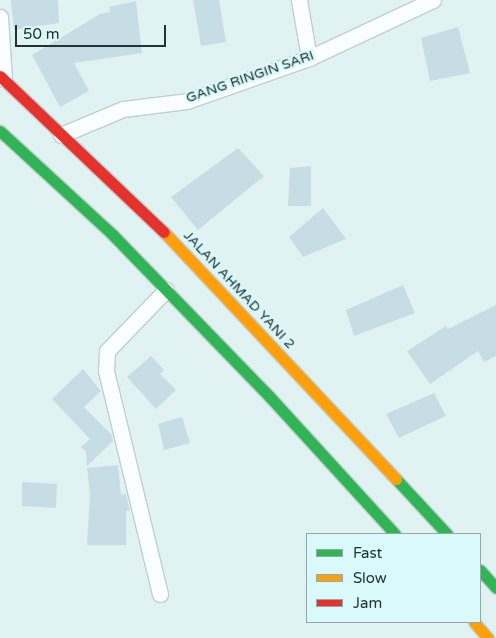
<!DOCTYPE html>
<style>
body{margin:0}
#map{position:relative;width:496px;height:638px;overflow:hidden;background:#e1f2f3;font-family:"Varela Round",sans-serif}
div>[style]{position:absolute}
.building>*{inset:0;background:#c7dde5}
.roads{filter:drop-shadow(1px 0 #c1cecf) drop-shadow(-1px 0 #c1cecf) drop-shadow(0 1px #c1cecf) drop-shadow(0 -1px #c1cecf)}
.street>*{height:15px;margin:-7.5px;padding:0 7.5px;transform-origin:7.5px;border-radius:7.5px;background:#fafdfd}
.fast>*{height:11px;margin:-5.5px;padding:0 5.5px;transform-origin:5.5px;border-radius:5.5px;background:#30b455}
.slow>*{height:11px;margin:-5.5px;padding:0 5.5px;transform-origin:5.5px;border-radius:5.5px;background:#ff9f0a}
.jam>*{height:11px;margin:-5.5px;padding:0 5.5px;transform-origin:5.5px;border-radius:5.5px;background:#e5322d}
span{translate:-50% -50%;white-space:nowrap;text-align:center;line-height:1.15;-webkit-text-stroke:5px #d9f9fb;paint-order:stroke}
.street-label{font-size:14px;color:#253232}
.legend{position:absolute;left:306px;top:533px;width:175px;height:90px;box-sizing:border-box;background:#d9f9fb;border:1px solid #91a9ab;margin:0;padding:6px 9px;list-style:none;font-size:15px;color:#253232}
.legend li{display:flex;align-items:center;gap:10px;height:25px}
.legend b{width:25px;border:1px solid #91a9ab}
.scale{position:absolute;left:15px;top:25px;width:151px;height:22px;box-sizing:border-box;border:2px solid #253232;border-top:0;padding-left:6px;font-size:15px;line-height:18px;white-space:nowrap;color:#253232;-webkit-text-stroke:4px #d9f9fb;paint-order:stroke}
</style>
<div id="map">
<div class="building">
<div style="clip-path:polygon(11px 0,58px 0,59px 23px,14px 30px)"></div>
<div style="clip-path:polygon(193px 0,219px 0,226px 42px,201px 46px)"></div>
<div style="clip-path:polygon(136px 1px,142px 53px,74px 63px,89px 91px,60px 107px,32px 55px,100px 14px,110px 12px,109px 7px)"></div>
<div style="clip-path:polygon(458px 27px,470px 73px,430px 81px,421px 38px)"></div>
<div style="clip-path:polygon(238px 148px,264px 176px,198px 230px,171px 197px)"></div>
<div style="clip-path:polygon(311px 166px,311px 206px,288px 206px,290px 168px)"></div>
<div style="clip-path:polygon(323px 208px,346px 239px,303px 257px,289px 237px)"></div>
<div style="clip-path:polygon(403px 285px,415px 313px,354px 336px,346px 310px)"></div>
<div style="clip-path:polygon(496px 305px,496px 356px,484px 362px,478px 351px,430px 384px,407px 351px,446px 326px,448px 329px)"></div>
<div style="clip-path:polygon(151px 356px,164px 370px,160px 374px,176px 390px,156px 409px,127px 377px)"></div>
<div style="clip-path:polygon(83px 369px,101px 391px,84px 407px,112px 435px,113px 441px,87px 466px,86px 452px,81px 447px,90px 439px,52px 399px)"></div>
<div style="clip-path:polygon(434px 393px,446px 416px,399px 438px,386px 414px)"></div>
<div style="clip-path:polygon(182px 417px,190px 443px,164px 450px,158px 424px)"></div>
<div style="clip-path:polygon(118px 465px,121px 495px,126px 494px,130px 511px,126px 511px,126px 545px,87px 545px,90px 495px,87px 468px)"></div>
<div style="clip-path:polygon(22px 482px,57px 484px,56px 508px,22px 506px)"></div>
</div>
<div class="roads">
<div class="street">
<div style="left:299px;top:0;width:59px;rotate:80.2deg"></div>
<div style="left:0;top:17px;width:62px;rotate:86.3deg"></div>
<div style="left:61px;top:135px;width:67px;rotate:-22.8deg"></div>
<div style="left:123px;top:109px;width:64px;rotate:-7.1deg"></div>
<div style="left:187px;top:101px;width:129px;rotate:-19.4deg"></div>
<div style="left:309px;top:58px;width:137px;rotate:-25.1deg"></div>
<div style="left:160px;top:594px;width:229px;rotate:-103.6deg"></div>
<div style="left:106px;top:371px;width:20px;rotate:-87deg"></div>
<div style="left:107px;top:351px;width:85px;rotate:-46deg"></div>
</div>
<div class="fast">
<div style="left:0;top:131px;width:154px;rotate:42.6deg"></div>
<div style="left:113px;top:235px;width:224px;rotate:45.9deg"></div>
<div style="left:269px;top:396px;width:187px;rotate:47.6deg"></div>
<div style="left:396px;top:479px;width:75px;rotate:47.2deg"></div>
<div style="left:480px;top:570px;width:24px;rotate:48deg"></div>
</div>
<div class="slow">
<div style="left:164px;top:232px;width:339px;rotate:46.8deg"></div>
<div style="left:474px;top:622px;width:21px;rotate:49deg"></div>
</div>
<div class="jam">
<div style="left:0;top:76px;width:226px;rotate:43.6deg"></div>
</div>
</div>
<div class="street-label">
<span style="left:250px;top:77px;rotate:-19deg">GANG RINGIN SARI</span>
<span style="left:239px;top:290px;rotate:47deg">JALAN AHMAD YANI 2</span>
</div>
<ul class="legend">
<li><b style="height:6px;background:#30b455"></b>Fast</li>
<li><b style="height:6px;background:#ff9f0a"></b>Slow</li>
<li><b style="height:6px;background:#e5322d"></b>Jam</li>
</ul>
<div class="scale">50 m</div>
</div>
